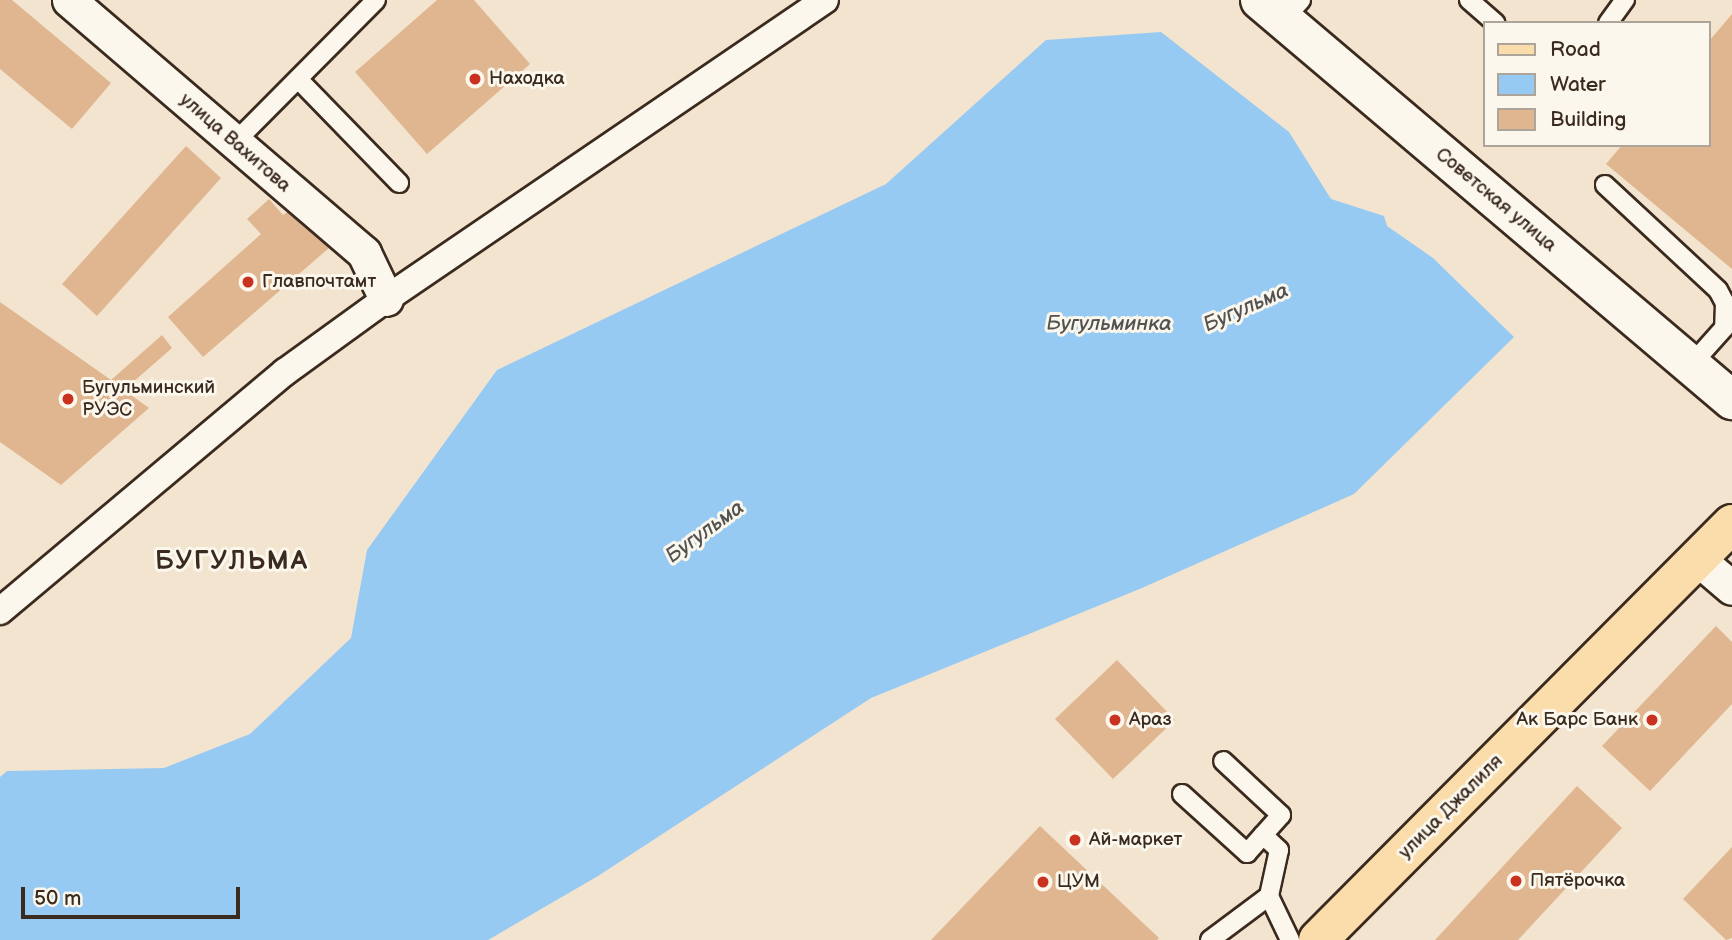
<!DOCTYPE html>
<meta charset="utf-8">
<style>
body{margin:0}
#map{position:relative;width:1732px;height:940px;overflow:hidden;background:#f3e4d0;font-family:"Balsamiq Sans",sans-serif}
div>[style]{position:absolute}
.water>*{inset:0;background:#96caf3}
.building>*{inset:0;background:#e0b690}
.roads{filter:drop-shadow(2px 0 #3b2a1e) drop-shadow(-2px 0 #3b2a1e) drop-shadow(0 2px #3b2a1e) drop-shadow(0 -2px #3b2a1e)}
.service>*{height:18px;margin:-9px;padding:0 9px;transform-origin:9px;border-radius:9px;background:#fbf7ec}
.pedestrian>*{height:26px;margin:-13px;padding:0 13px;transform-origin:13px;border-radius:13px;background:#fbf7ec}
.minor>*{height:33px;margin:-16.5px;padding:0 16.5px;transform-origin:16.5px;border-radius:16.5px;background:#fbf7ec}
.tertiary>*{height:38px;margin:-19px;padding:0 19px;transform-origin:19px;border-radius:19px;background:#fbf7ec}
.primary>*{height:38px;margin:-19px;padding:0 19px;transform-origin:19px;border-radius:19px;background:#fbddab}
.dots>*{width:19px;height:19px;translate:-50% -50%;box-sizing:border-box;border:4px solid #fbf7ec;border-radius:50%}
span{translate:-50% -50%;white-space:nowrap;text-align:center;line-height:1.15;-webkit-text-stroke:6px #fbf7ec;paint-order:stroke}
.poi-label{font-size:19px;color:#3b2a1e}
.left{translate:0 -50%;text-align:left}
.right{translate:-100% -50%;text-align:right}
.street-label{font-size:19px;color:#3b2a1e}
.water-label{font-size:21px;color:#525253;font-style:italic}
.district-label{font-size:26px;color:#3b2a1e;font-weight:700;letter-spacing:2px}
.legend{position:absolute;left:1483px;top:21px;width:228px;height:126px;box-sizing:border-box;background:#fbf7ec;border:2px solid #aea59a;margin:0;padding:9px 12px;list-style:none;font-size:21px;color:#3b2a1e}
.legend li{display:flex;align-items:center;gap:14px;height:35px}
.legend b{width:35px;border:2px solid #aea59a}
.scale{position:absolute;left:21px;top:887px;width:219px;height:32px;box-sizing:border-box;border:4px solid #3b2a1e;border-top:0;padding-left:9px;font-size:21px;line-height:24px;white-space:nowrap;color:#3b2a1e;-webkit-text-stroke:5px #fbf7ec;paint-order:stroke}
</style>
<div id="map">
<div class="water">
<div style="clip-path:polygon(1161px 32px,1289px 132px,1331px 199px,1384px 216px,1387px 226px,1433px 258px,1514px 337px,1354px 494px,1142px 588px,871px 698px,598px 876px,488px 940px,0 940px,0 777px,7px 771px,164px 768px,250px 734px,351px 638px,367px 550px,497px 370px,886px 184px,1046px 40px)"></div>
</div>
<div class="building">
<div style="clip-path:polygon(0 0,12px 0,111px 83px,72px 129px,0 69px)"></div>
<div style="clip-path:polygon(437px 0,474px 0,530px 64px,427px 154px,355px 72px)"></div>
<div style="clip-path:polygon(1732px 14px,1732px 269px,1606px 164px,1622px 145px,1709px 145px,1709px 41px)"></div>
<div style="clip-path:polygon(186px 146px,221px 178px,97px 316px,62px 284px)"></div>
<div style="clip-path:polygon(269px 199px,283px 215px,289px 211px,329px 248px,203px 357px,168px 317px,261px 234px,247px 219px)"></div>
<div style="clip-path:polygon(0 302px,111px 380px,162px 335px,172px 348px,124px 390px,149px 408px,61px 485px,0 442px)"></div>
<div style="clip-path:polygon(1716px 626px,1732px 642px,1732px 704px,1650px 791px,1602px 746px)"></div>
<div style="clip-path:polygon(1117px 660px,1175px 720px,1113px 779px,1055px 719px)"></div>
<div style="clip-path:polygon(1577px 786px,1622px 828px,1518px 940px,1435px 940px)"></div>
<div style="clip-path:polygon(1040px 826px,1159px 938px,1157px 940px,931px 940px)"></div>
<div style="clip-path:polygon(1732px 847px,1732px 938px,1726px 940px,1683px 899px)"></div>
</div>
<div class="roads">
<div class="service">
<div style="left:1469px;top:0;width:35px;rotate:41deg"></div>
<div style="left:1283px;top:20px;width:27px;rotate:-48deg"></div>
<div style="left:1608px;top:23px;width:29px;rotate:-54deg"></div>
<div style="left:298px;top:79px;width:145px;rotate:45.8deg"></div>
<div style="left:235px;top:142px;width:200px;rotate:-45.2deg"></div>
<div style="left:1605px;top:185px;width:154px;rotate:42.9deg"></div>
<div style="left:1718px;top:290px;width:15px;rotate:62deg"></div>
<div style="left:1725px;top:303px;width:25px;rotate:92deg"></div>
<div style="left:1724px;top:328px;width:50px;rotate:131.7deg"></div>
<div style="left:1182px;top:794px;width:88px;rotate:42.2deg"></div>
<div style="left:1247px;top:853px;width:51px;rotate:-48.2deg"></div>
<div style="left:1281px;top:815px;width:79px;rotate:-137deg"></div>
<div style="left:1263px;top:835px;width:22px;rotate:43deg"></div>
<div style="left:1279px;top:850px;width:47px;rotate:102.3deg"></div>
<div style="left:1269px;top:896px;width:49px;rotate:64.5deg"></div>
<div style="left:1210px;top:940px;width:74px;rotate:-36.7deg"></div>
</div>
<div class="pedestrian">
<div style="left:0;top:611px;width:372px;rotate:-40deg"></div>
<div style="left:285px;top:372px;width:125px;rotate:-35.9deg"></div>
<div style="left:386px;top:299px;width:531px;rotate:-34.26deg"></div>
</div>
<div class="minor">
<div style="left:69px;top:0;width:389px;rotate:40.6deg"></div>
<div style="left:364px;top:253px;width:51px;rotate:64.4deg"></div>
<div style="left:1699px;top:560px;width:43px;rotate:40.3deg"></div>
</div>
<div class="tertiary">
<div style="left:1260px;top:0;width:619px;rotate:40.28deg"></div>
</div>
<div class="primary">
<div style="left:1318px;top:940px;width:587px;rotate:-45.14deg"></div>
</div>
</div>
<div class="dots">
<div style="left:475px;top:79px;background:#c8321e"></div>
<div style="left:248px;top:282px;background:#c8321e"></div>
<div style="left:68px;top:399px;background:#c8321e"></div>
<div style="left:1115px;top:720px;background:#c8321e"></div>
<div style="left:1652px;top:720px;background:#c8321e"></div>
<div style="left:1075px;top:840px;background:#c8321e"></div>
<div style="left:1516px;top:881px;background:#c8321e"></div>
<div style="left:1043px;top:882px;background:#c8321e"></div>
</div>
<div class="poi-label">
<span class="left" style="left:489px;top:79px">Находка</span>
<span class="left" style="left:262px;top:282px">Главпочтамт</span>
<span class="left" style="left:82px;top:399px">Бугульминский<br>РУЭС</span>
<span class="left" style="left:1129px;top:720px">Араз</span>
<span class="right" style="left:1638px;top:720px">Ак Барс Банк</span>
<span class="left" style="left:1089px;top:840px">Ай-маркет</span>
<span class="left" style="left:1530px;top:881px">Пятёрочка</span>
<span class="left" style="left:1057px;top:882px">ЦУМ</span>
</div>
<div class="street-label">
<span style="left:235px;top:143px;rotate:41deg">улица Вахитова</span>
<span style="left:1496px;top:200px;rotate:40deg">Советская улица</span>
<span style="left:1451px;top:807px;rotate:-45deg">улица Джалиля</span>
</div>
<div class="water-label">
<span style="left:1246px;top:308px;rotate:-24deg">Бугульма</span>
<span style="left:1109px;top:324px">Бугульминка</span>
<span style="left:705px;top:532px;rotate:-36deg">Бугульма</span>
</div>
<div class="district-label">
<span style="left:232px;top:562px">БУГУЛЬМА</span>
</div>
<ul class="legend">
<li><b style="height:9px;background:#fbddab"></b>Road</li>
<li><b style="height:19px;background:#96caf3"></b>Water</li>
<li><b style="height:19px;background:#e0b690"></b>Building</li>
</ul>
<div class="scale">50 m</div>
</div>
